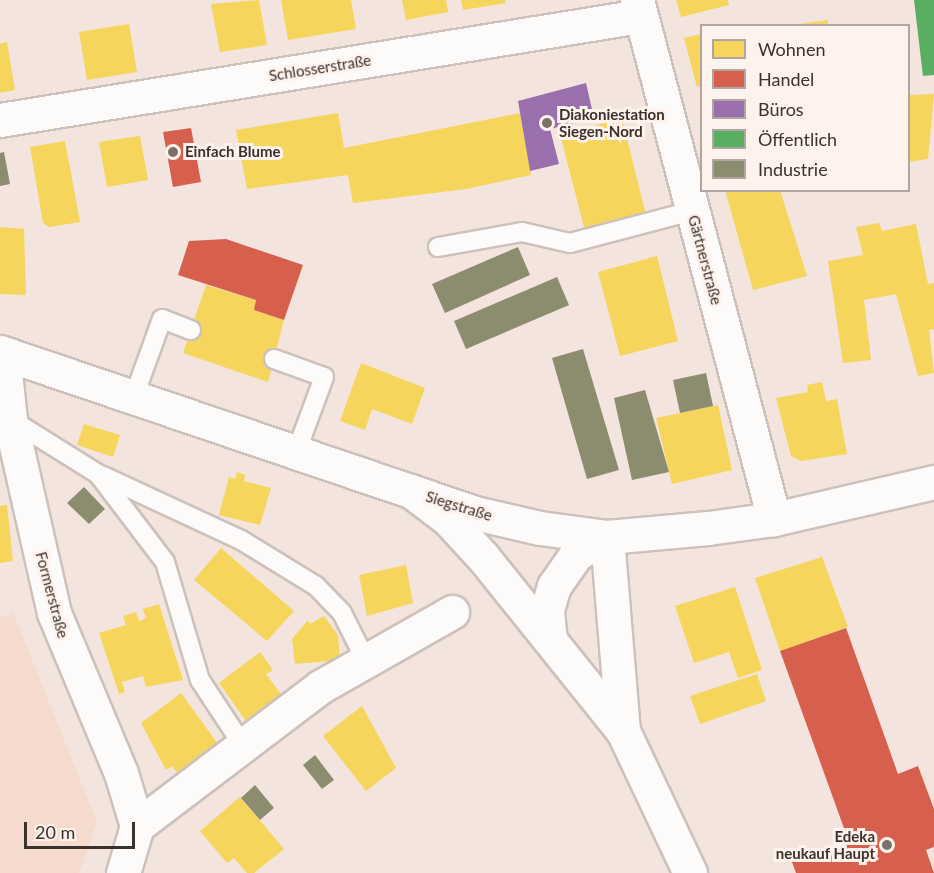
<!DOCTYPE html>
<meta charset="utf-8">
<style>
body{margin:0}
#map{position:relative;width:934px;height:873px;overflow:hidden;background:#f3e4dd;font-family:Lato,sans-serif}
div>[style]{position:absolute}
.built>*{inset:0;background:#f5dbce}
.homes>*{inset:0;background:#f6d55c}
.shops>*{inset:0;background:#d6604d}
.offices>*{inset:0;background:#9970ab}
.public>*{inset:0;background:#5aae61}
.industry>*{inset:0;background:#8c8c6e}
.roads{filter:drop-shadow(2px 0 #ccc1bb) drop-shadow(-2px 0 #ccc1bb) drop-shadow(0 2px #ccc1bb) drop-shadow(0 -2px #ccc1bb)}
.service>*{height:18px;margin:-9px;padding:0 9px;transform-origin:9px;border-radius:9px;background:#fdfbfa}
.minor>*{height:33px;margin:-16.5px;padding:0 16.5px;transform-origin:16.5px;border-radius:16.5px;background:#fdfbfa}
.tertiary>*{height:33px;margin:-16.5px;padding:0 16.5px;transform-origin:16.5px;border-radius:16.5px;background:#fdfbfa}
.primary>*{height:33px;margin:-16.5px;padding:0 16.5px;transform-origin:16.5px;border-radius:16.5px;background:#fdfbfa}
.dots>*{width:16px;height:16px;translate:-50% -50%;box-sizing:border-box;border:3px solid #fef2ed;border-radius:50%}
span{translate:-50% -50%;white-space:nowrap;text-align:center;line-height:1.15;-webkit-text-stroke:6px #fef2ed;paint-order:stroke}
.street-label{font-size:15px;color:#3c322c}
.poi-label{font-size:15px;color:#3c322c;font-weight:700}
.left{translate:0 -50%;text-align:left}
.right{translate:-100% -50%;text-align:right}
.legend{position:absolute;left:700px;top:24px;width:210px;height:168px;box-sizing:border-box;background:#fef2ed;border:2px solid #b0a5a0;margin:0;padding:8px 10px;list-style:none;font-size:18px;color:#3c322c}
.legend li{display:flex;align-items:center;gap:12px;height:30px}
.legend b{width:30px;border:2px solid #b0a5a0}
.scale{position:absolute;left:24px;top:822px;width:111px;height:27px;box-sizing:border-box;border:3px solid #3c322c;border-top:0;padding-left:8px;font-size:18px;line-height:21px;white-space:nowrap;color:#3c322c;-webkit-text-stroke:4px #fef2ed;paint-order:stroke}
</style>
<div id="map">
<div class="built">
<div style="clip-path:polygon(13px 612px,97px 822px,79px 873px,0 873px,0 618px)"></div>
</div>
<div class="homes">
<div style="clip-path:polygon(259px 0,267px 45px,220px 52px,211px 4px)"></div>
<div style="clip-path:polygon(281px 0,351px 0,356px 29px,288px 40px)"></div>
<div style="clip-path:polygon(402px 0,446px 0,448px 12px,406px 20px)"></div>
<div style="clip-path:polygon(461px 0,505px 0,506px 3px,463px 10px)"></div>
<div style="clip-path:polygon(676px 0,728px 0,729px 5px,681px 17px)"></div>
<div style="clip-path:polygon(828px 20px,828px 26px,799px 26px,799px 24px)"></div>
<div style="clip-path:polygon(129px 24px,137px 72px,87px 80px,79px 32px)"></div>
<div style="clip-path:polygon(702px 34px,702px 85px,697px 87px,684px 38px)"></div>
<div style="clip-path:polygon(7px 42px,15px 90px,0 93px,0 44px)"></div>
<div style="clip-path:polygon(934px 94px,928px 159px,908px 162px,908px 95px)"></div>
<div style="clip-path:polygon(338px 113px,344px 148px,520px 113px,531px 175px,466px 189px,353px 203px,348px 175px,247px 189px,236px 130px)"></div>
<div style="clip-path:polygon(622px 119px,647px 219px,586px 235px,560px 134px)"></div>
<div style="clip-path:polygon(140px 136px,148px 180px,107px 187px,99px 142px)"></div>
<div style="clip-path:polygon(65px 141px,80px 222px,49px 227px,43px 223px,30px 147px)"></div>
<div style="clip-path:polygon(725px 190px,780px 190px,807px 276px,753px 290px)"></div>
<div style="clip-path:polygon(879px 223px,882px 231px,916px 224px,928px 284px,934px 283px,934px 329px,929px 330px,934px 373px,918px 376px,896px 294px,864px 300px,871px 360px,843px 363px,828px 261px,863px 255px,856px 227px)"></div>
<div style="clip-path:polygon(0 227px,24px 229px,26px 295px,0 294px)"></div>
<div style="clip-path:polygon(657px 256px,678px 341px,620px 356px,598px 272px)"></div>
<div style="clip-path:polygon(206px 285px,256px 300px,254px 310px,284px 320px,268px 382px,183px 353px)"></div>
<div style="clip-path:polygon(361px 363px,425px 388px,412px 424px,372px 409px,365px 430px,340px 421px)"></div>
<div style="clip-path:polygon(822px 382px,826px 401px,837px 399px,847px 454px,801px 461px,791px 456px,776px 398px,808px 392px,807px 385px)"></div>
<div style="clip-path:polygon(718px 405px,732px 470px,672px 484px,656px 418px)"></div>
<div style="clip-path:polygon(84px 424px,120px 435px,113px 457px,77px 445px)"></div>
<div style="clip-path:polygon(237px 472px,245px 475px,244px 481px,271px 488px,260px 525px,219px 515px,229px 477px,235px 479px)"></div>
<div style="clip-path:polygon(7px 505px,13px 561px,0 563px,0 506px)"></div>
<div style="clip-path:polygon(221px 548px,294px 611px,267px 641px,194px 580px)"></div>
<div style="clip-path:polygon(822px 557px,848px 627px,780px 651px,755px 578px)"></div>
<div style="clip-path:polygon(406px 565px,413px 603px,367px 616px,359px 575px)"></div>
<div style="clip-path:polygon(735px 587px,762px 670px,738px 678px,729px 652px,694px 663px,675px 606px)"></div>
<div style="clip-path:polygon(159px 604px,183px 680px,146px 687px,143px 676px,122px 682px,125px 692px,119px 694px,99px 633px,126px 625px,123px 616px,136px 612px,139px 621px,146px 618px,143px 609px)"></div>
<div style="clip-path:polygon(324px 616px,338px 635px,340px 660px,295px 664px,292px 639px,308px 620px,310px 624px)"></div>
<div style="clip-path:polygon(260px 652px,273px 670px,266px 674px,284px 698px,248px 724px,219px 683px)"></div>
<div style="clip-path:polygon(757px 674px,766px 701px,700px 724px,690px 696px)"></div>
<div style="clip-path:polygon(181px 693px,218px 744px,177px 773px,172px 766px,166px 770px,141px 723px)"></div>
<div style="clip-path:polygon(362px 706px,396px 768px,366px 791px,323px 736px)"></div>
<div style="clip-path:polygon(240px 797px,284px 849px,254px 873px,247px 873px,234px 858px,227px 863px,200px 831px)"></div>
</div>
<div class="shops">
<div style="clip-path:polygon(191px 128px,201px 182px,173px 187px,163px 132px)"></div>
<div style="clip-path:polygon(226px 239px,303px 265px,284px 320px,254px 310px,256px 300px,178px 275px,189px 241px)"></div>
<div style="clip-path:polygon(846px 628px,898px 774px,918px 766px,934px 809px,934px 847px,926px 850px,934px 873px,796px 873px,792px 862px,849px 842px,780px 651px)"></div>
</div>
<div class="offices">
<div style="clip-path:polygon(586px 83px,594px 118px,550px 129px,559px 164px,530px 171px,518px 101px)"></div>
</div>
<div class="public">
<div style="clip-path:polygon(914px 0,934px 0,934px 75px,923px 76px)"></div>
</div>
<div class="industry">
<div style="clip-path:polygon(4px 152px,10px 184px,0 186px,0 153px)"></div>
<div style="clip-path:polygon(518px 247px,530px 275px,445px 313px,432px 284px)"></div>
<div style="clip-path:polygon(557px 277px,569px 305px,466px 349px,454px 321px)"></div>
<div style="clip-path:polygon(583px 349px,619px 470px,587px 479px,552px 358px)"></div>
<div style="clip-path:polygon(706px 373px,713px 406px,680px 413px,673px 380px)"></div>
<div style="clip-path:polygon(645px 390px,669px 472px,632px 480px,614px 398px)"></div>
<div style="clip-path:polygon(84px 487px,105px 509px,89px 524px,67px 503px)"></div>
<div style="clip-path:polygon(315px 755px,334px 780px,322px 789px,303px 765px)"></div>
<div style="clip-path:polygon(255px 785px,274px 808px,260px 820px,241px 798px)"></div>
</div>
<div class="roads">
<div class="service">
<div style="left:438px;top:247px;width:85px;rotate:-10.1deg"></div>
<div style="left:522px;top:232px;width:49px;rotate:12.9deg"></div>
<div style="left:570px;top:243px;width:126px;rotate:-14.7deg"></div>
<div style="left:274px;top:359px;width:53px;rotate:19.8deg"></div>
<div style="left:324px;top:377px;width:78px;rotate:110.3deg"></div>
<div style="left:133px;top:399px;width:85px;rotate:-70.1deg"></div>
<div style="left:162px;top:319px;width:31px;rotate:21deg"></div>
<div style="left:10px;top:419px;width:104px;rotate:32deg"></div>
<div style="left:98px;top:474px;width:111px;rotate:52.7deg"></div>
<div style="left:165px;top:562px;width:123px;rotate:73.5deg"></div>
<div style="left:200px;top:680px;width:77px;rotate:56.7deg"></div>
<div style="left:103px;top:476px;width:152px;rotate:24.9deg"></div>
<div style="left:241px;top:540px;width:88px;rotate:31.5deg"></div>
<div style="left:316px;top:586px;width:37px;rotate:46deg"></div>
<div style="left:342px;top:613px;width:54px;rotate:63.4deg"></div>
</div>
<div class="minor">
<div style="left:637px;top:0;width:537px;rotate:75.21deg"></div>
<div style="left:0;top:120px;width:648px;rotate:-9.23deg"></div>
<div style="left:3px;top:354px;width:65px;rotate:83.9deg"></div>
<div style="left:10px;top:419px;width:199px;rotate:77.2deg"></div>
<div style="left:54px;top:613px;width:173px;rotate:67.3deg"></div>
<div style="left:121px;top:773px;width:55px;rotate:73.2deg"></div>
<div style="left:137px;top:826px;width:49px;rotate:106.6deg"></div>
<div style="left:137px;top:826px;width:230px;rotate:-37.2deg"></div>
<div style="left:320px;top:687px;width:152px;rotate:-29.6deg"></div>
</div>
<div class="tertiary">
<div style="left:0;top:352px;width:502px;rotate:18.72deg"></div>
<div style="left:475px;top:513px;width:67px;rotate:13deg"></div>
<div style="left:540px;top:528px;width:68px;rotate:7.7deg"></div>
<div style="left:607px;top:537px;width:101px;rotate:-5.1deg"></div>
<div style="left:708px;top:528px;width:67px;rotate:-7.8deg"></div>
<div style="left:774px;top:519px;width:164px;rotate:-13deg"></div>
</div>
<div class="primary">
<div style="left:411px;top:491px;width:46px;rotate:37.1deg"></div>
<div style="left:448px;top:519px;width:52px;rotate:47.4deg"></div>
<div style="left:483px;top:557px;width:223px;rotate:51.2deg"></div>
<div style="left:623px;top:731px;width:157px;rotate:64.7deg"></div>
<div style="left:550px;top:640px;width:30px;rotate:-96deg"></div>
<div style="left:547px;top:610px;width:25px;rotate:-74deg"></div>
<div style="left:554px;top:586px;width:39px;rotate:-55deg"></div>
<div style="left:576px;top:554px;width:35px;rotate:-29deg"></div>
<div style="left:607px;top:537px;width:195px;rotate:85.3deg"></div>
</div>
</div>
<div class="dots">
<div style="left:547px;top:123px;background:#7c706a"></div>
<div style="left:173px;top:152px;background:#7c706a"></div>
<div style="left:887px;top:845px;background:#7c706a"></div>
</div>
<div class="street-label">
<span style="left:320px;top:68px;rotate:-9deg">Schlosserstraße</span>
<span style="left:705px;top:260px;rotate:75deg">Gärtnerstraße</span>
<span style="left:459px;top:506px;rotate:17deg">Siegstraße</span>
<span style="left:52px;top:595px;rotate:75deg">Formerstraße</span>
</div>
<div class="poi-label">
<span class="left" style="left:559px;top:123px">Diakoniestation<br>Siegen-Nord</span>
<span class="left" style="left:185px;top:152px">Einfach Blume</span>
<span class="right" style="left:875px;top:845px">Edeka<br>neukauf Haupt</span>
</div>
<ul class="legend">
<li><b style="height:16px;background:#f6d55c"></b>Wohnen</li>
<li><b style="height:16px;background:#d6604d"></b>Handel</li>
<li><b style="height:16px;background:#9970ab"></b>Büros</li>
<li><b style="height:16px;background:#5aae61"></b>Öffentlich</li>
<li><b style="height:16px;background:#8c8c6e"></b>Industrie</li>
</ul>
<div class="scale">20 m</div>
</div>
